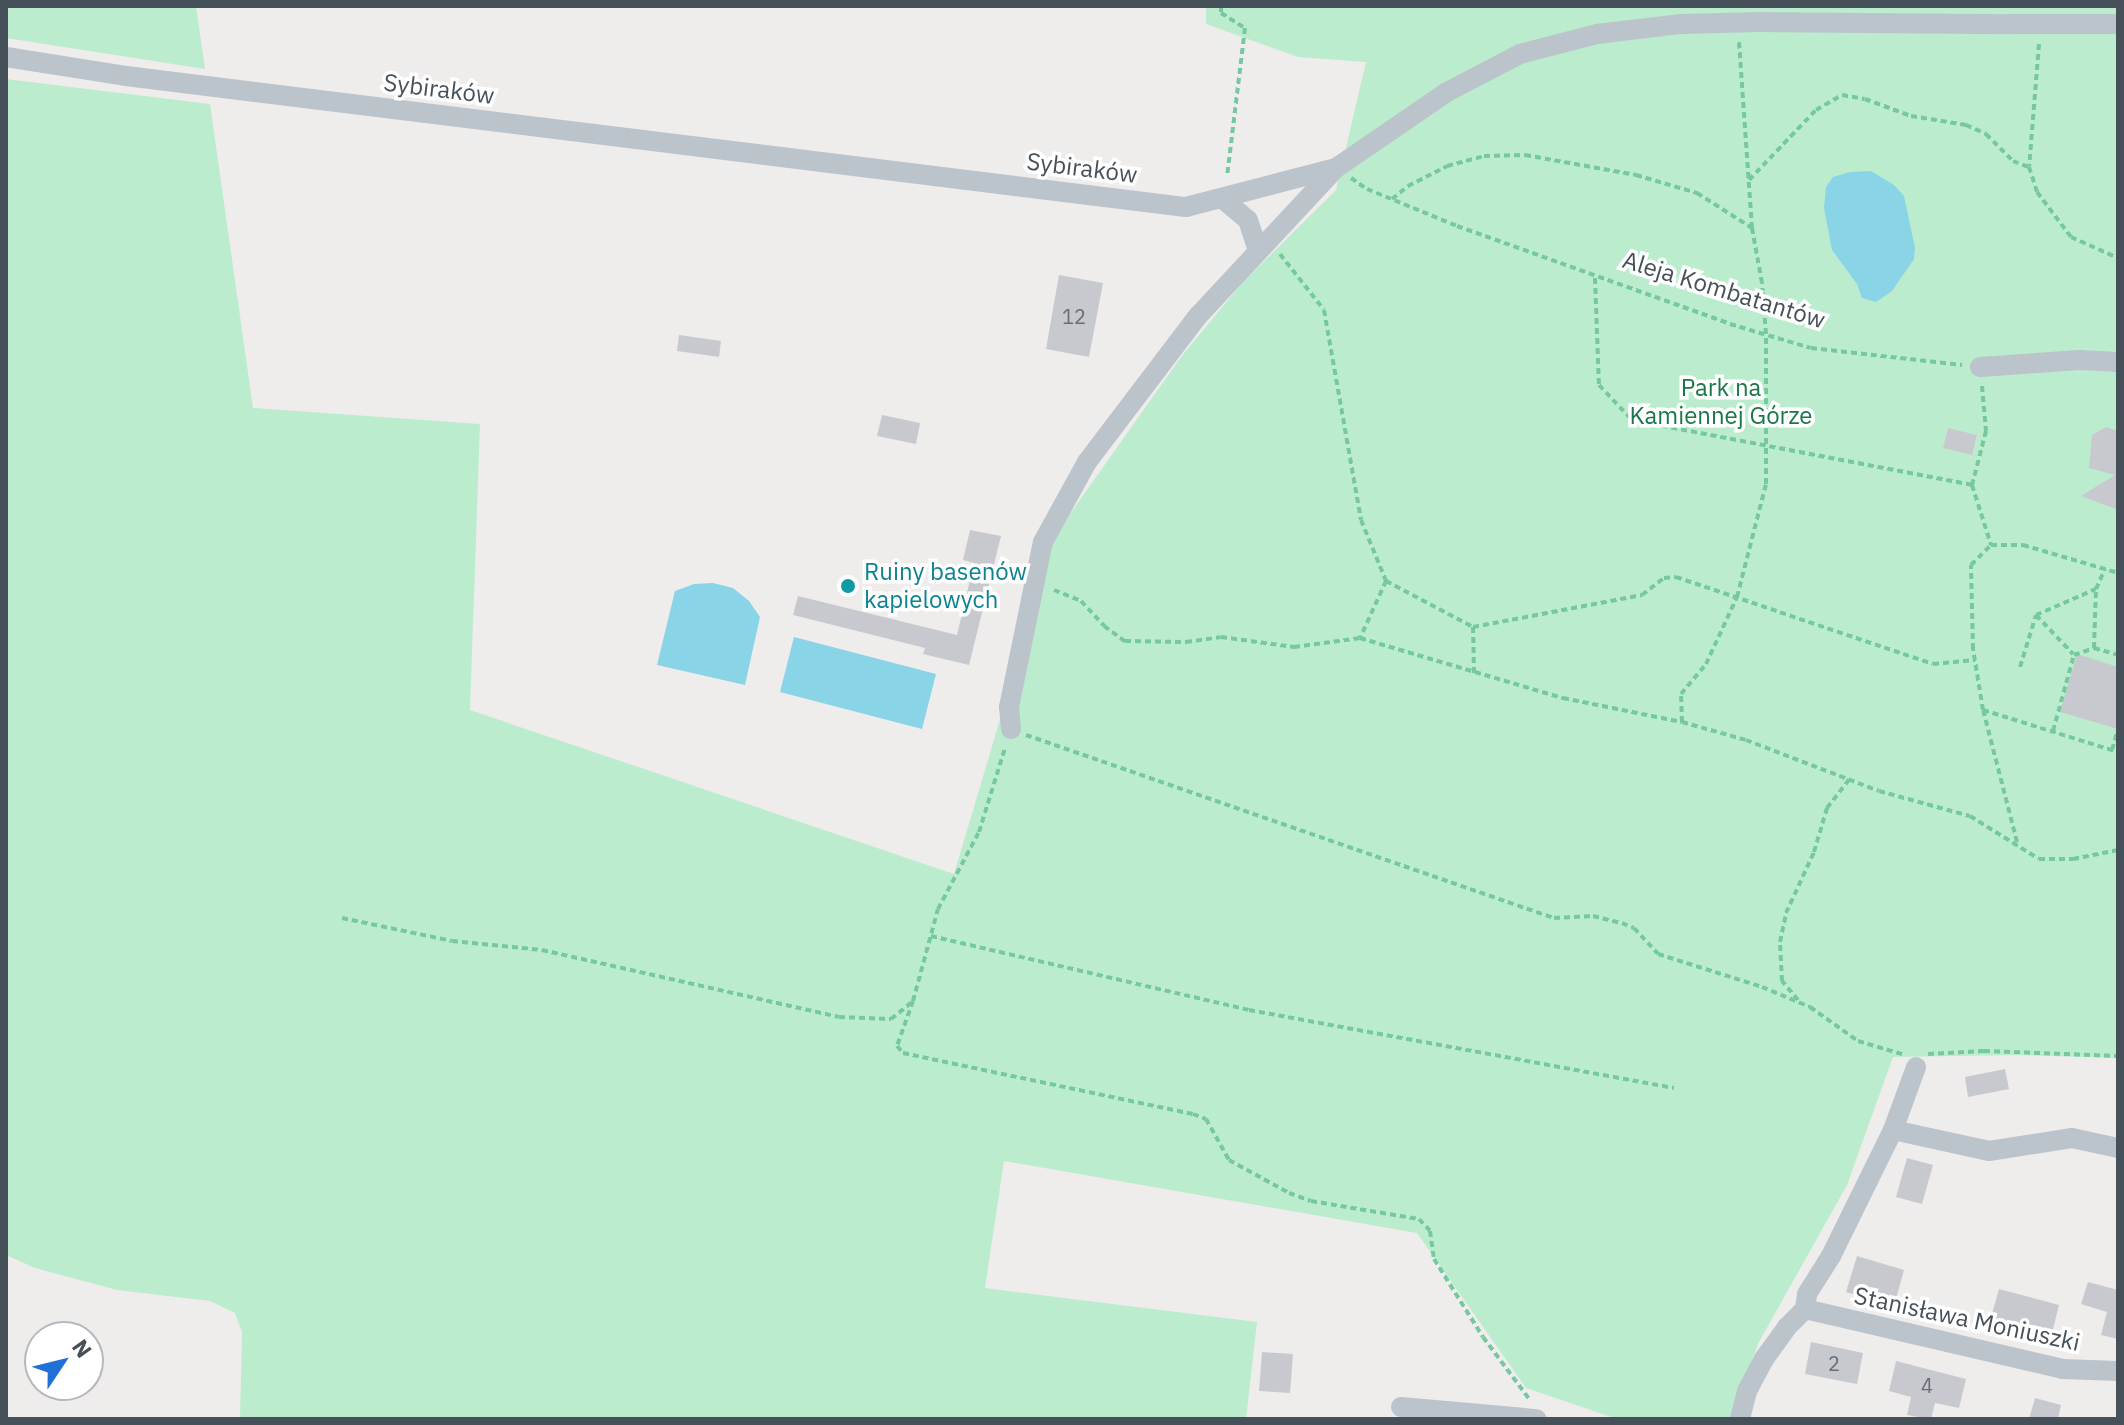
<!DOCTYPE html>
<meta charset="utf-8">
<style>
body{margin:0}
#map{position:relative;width:2124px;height:1425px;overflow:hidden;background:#efecec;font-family:"IBM Plex Sans",sans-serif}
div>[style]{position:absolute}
.green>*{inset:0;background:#bcecce}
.water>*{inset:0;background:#8ad4e7}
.building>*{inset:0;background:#c7c9cf}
.path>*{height:4px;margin-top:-2px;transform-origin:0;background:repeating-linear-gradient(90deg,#75c89f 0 6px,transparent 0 10px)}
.street>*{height:20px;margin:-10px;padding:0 10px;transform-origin:10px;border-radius:10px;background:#bbc4cb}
.street-bridge>*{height:20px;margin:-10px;padding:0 10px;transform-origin:10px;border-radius:10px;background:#bbc4cb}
.dots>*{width:22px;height:22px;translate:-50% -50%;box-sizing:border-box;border:4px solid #fff;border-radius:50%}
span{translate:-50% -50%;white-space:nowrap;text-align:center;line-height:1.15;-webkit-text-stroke:7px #fff;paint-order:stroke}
.number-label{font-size:20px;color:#666e76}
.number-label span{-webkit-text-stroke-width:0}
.street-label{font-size:24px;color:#465059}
.park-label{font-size:24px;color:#1a7748}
.culture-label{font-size:24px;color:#0d838f}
.left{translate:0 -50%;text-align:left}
.frame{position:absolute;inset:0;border:8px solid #465059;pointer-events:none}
.north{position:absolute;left:24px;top:1321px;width:80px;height:80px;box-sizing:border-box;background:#fff;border:2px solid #b5b9bd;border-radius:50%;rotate:55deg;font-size:22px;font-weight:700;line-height:32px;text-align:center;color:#465059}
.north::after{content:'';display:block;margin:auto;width:28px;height:36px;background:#2070d6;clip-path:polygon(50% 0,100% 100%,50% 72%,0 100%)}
</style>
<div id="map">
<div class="green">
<div style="clip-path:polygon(6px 6px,196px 6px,205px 69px,6px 38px)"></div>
<div style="clip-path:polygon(1206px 6px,2118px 6px,2118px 1058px,2017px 1055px,1893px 1057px,1847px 1185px,1759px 1342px,1730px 1419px,1617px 1419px,1526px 1388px,1417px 1233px,1004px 1161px,985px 1288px,1257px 1322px,1246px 1419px,240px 1419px,242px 1332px,235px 1313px,210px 1301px,117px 1290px,35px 1268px,6px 1255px,6px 79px,210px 104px,253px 408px,480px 424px,470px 710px,954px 874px,1055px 535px,1181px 357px,1243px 282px,1336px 190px,1366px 62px,1298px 57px,1206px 24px)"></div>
</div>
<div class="water">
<div style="clip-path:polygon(1871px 171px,1894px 185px,1904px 196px,1915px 248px,1914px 259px,1892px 291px,1876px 302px,1862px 298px,1857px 284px,1832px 250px,1824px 208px,1826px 187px,1833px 177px,1850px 172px)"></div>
<div style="clip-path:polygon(713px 583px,733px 588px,749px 601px,760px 617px,745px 685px,657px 665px,675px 591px,694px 584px)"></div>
<div style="clip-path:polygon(794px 637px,936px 674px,922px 729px,780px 692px)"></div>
</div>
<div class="building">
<div style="clip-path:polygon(1059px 275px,1103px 283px,1089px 357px,1046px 349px)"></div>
<div style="clip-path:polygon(679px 335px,721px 341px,719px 357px,677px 351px)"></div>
<div style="clip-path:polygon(882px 415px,920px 423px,916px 444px,877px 436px)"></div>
<div style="clip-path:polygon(2106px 427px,2118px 431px,2118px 510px,2081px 496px,2115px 475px,2089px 468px,2092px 435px)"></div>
<div style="clip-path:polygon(1948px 428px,1977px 435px,1972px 455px,1943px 448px)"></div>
<div style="clip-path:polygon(970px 530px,1001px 536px,969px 665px,923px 654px,925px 648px,793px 615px,798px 596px,957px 635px,974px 563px,963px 560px)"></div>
<div style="clip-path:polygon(2077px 654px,2118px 667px,2118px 729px,2060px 712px)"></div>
<div style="clip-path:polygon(2005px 1069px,2009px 1089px,1968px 1097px,1965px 1077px)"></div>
<div style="clip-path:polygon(1907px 1158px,1933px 1165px,1922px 1204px,1896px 1197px)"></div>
<div style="clip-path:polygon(1857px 1256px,1904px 1270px,1894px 1306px,1846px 1292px)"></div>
<div style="clip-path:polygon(2088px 1282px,2118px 1290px,2118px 1339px,2101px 1335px,2107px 1312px,2081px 1304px)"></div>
<div style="clip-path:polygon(1999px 1289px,2059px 1305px,2051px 1337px,1990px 1321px)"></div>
<div style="clip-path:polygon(1811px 1342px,1863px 1353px,1857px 1384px,1805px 1374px)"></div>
<div style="clip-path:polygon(1262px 1352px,1293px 1354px,1290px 1393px,1259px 1391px)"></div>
<div style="clip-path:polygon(1896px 1361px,1966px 1379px,1959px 1408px,1935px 1403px,1931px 1419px,1907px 1415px,1911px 1397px,1889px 1391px)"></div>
<div style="clip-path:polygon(2035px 1398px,2061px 1405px,2058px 1419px,2029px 1419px)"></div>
</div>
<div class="path">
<div style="left:1221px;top:6px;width:7px;rotate:90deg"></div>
<div style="left:1221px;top:13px;width:28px;rotate:32deg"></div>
<div style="left:1245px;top:28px;width:150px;rotate:96.9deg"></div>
<div style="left:2039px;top:44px;width:123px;rotate:94.6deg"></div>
<div style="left:2029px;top:167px;width:26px;rotate:72deg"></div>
<div style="left:2037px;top:192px;width:56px;rotate:52.9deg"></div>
<div style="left:2071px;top:237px;width:51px;rotate:24.1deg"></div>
<div style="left:1351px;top:178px;width:19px;rotate:35deg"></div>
<div style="left:1367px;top:189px;width:97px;rotate:22.3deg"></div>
<div style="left:1457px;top:226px;width:290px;rotate:19.7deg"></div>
<div style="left:1730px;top:324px;width:84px;rotate:16.5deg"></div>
<div style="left:1811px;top:348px;width:152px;rotate:6.4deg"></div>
<div style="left:1749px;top:180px;width:97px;rotate:-46.3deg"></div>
<div style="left:1816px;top:110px;width:30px;rotate:-30deg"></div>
<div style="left:1842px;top:95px;width:23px;rotate:10deg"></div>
<div style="left:1865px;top:99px;width:49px;rotate:20.3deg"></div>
<div style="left:1911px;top:116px;width:56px;rotate:9.3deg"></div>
<div style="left:1966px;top:125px;width:22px;rotate:24deg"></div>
<div style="left:1986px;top:134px;width:38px;rotate:45deg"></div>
<div style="left:2013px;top:161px;width:17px;rotate:21deg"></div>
<div style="left:1392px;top:199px;width:21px;rotate:-39deg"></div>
<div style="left:1408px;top:186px;width:44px;rotate:-27.1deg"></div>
<div style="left:1447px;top:166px;width:38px;rotate:-15deg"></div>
<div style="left:1484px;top:156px;width:41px;rotate:-1.4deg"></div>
<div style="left:1525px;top:155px;width:113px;rotate:10.2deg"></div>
<div style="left:1636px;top:175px;width:64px;rotate:16.4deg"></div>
<div style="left:1697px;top:193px;width:65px;rotate:32.5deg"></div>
<div style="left:1280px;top:254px;width:71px;rotate:51.8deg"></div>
<div style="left:1324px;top:310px;width:213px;rotate:80deg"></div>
<div style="left:1361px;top:520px;width:66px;rotate:67.7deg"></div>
<div style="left:1386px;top:581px;width:63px;rotate:114.5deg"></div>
<div style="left:1595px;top:278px;width:107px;rotate:87.9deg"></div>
<div style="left:1599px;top:385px;width:48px;rotate:46.7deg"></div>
<div style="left:1632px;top:420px;width:346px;rotate:10.8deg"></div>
<div style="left:1982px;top:386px;width:45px;rotate:84.9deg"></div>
<div style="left:1986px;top:431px;width:56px;rotate:104.5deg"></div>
<div style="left:1972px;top:485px;width:63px;rotate:72.4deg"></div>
<div style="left:1386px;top:581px;width:98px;rotate:27.9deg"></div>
<div style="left:1054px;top:590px;width:29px;rotate:22deg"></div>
<div style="left:1081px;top:601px;width:34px;rotate:47deg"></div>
<div style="left:1104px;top:626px;width:26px;rotate:36deg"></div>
<div style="left:1125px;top:641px;width:61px;rotate:0.9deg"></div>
<div style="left:1186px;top:642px;width:35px;rotate:-8deg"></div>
<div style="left:1221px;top:637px;width:74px;rotate:7.8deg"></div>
<div style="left:1294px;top:647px;width:67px;rotate:-7.8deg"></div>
<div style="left:1360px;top:638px;width:212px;rotate:16.5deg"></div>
<div style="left:1563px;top:698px;width:121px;rotate:11.4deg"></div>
<div style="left:1682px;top:722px;width:66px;rotate:15.7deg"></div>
<div style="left:1746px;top:740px;width:142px;rotate:21deg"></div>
<div style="left:1879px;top:791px;width:94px;rotate:15.4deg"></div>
<div style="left:1970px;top:816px;width:81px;rotate:31.9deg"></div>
<div style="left:2039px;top:859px;width:34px"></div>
<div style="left:2073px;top:859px;width:46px;rotate:-11.3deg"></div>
<div style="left:2036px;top:615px;width:54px;rotate:46.5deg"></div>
<div style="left:2094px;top:648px;width:59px;rotate:-88.1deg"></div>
<div style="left:2020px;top:667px;width:54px;rotate:-72.9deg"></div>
<div style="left:2036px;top:615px;width:65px;rotate:-23.4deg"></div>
<div style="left:2096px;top:589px;width:22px;rotate:-66deg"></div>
<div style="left:1474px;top:673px;width:46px;rotate:-91.2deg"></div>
<div style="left:1473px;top:627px;width:172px;rotate:-10.7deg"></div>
<div style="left:1642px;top:595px;width:28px;rotate:-38deg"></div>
<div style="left:1664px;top:578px;width:12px;rotate:-5deg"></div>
<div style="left:1676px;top:577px;width:271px;rotate:18.7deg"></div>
<div style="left:1933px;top:664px;width:42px;rotate:-5.4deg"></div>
<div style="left:1983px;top:710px;width:62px;rotate:-99.3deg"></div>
<div style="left:1973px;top:649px;width:84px;rotate:-91.4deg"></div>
<div style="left:1971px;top:565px;width:28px;rotate:-45deg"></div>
<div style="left:1991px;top:545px;width:32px"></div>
<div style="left:2023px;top:545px;width:99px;rotate:16.4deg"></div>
<div style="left:1682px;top:722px;width:28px;rotate:-92deg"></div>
<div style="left:1681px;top:694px;width:39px;rotate:-50deg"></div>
<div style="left:1706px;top:664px;width:74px;rotate:-65.2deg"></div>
<div style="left:1737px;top:597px;width:117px;rotate:-75.6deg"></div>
<div style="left:1766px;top:484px;width:150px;rotate:-90deg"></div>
<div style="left:1766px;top:334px;width:51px;rotate:-94.5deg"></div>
<div style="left:1762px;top:283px;width:56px;rotate:-100.3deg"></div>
<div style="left:1752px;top:228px;width:187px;rotate:-94deg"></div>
<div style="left:2053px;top:731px;width:79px;rotate:-74.6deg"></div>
<div style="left:2074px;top:655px;width:21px;rotate:-19deg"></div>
<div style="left:2094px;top:648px;width:25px;rotate:16deg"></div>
<div style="left:1026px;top:735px;width:559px;rotate:19.12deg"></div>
<div style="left:1554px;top:918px;width:39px;rotate:-3deg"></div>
<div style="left:1593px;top:916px;width:30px;rotate:14deg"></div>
<div style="left:1622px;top:923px;width:13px;rotate:23deg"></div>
<div style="left:1634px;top:928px;width:35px;rotate:47deg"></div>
<div style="left:1658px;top:954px;width:109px;rotate:17.6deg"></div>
<div style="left:1762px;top:987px;width:52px;rotate:22.6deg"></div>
<div style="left:1810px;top:1007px;width:59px;rotate:35.3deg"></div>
<div style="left:1858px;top:1041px;width:46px;rotate:16.5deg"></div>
<div style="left:2112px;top:750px;width:22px;rotate:-74deg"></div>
<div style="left:2017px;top:842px;width:136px;rotate:-104.4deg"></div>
<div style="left:1983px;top:710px;width:141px;rotate:17.3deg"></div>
<div style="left:342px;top:918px;width:112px;rotate:11.8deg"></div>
<div style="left:452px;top:941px;width:90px;rotate:5.7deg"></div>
<div style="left:542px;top:950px;width:304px;rotate:12.7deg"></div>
<div style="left:839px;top:1017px;width:52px;rotate:2.2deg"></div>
<div style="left:891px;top:1019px;width:28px;rotate:-39deg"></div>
<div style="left:913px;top:1001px;width:95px;rotate:-74.8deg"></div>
<div style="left:938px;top:909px;width:87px;rotate:-62deg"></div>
<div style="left:979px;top:832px;width:88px;rotate:-72.8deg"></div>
<div style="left:931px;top:936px;width:326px;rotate:13.1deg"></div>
<div style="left:1249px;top:1010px;width:432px;rotate:10.4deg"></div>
<div style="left:1798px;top:1000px;width:25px;rotate:-130deg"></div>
<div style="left:1782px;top:981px;width:39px;rotate:-93deg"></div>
<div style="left:1780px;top:942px;width:30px;rotate:-78deg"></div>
<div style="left:1786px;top:913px;width:67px;rotate:-65.3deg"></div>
<div style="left:1814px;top:852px;width:46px;rotate:-73.5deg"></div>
<div style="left:1827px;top:808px;width:37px;rotate:-52deg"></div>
<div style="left:913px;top:1001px;width:48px;rotate:109.6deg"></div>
<div style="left:897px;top:1046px;width:9px;rotate:49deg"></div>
<div style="left:903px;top:1053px;width:296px;rotate:11.9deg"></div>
<div style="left:1193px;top:1114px;width:14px;rotate:21deg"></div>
<div style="left:1206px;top:1119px;width:47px;rotate:60.7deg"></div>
<div style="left:1229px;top:1160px;width:68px;rotate:28.8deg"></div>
<div style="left:1289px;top:1193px;width:23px;rotate:20deg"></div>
<div style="left:1311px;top:1201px;width:109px;rotate:9.5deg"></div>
<div style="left:1419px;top:1219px;width:16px;rotate:47deg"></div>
<div style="left:1430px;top:1231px;width:28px;rotate:82deg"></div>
<div style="left:1434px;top:1259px;width:92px;rotate:57.9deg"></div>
<div style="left:1483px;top:1337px;width:79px;rotate:53.3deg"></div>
<div style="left:1928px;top:1054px;width:56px;rotate:-3.1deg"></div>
<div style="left:1984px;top:1051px;width:134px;rotate:2.1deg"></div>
</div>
<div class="street">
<div style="left:2069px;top:24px;width:49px"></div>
<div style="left:6px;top:57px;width:121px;rotate:9deg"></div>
<div style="left:126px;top:76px;width:1068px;rotate:7.05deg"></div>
<div style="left:1186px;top:207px;width:155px;rotate:-14.6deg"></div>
<div style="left:1336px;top:168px;width:135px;rotate:-34.4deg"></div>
<div style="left:1447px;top:92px;width:82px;rotate:-27.5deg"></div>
<div style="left:1520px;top:54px;width:80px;rotate:-14.6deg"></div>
<div style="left:1597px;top:34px;width:85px;rotate:-6.8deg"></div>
<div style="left:1681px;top:24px;width:79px;rotate:-1.5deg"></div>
<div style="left:1760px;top:22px;width:252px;rotate:0.5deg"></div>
<div style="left:1224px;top:200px;width:31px;rotate:40deg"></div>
<div style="left:1248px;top:220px;width:33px;rotate:72deg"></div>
<div style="left:1980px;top:367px;width:99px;rotate:-4deg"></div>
<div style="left:2079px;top:360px;width:39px;rotate:3deg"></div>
<div style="left:1011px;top:729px;width:22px;rotate:-95deg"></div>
<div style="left:1009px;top:707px;width:168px;rotate:-78.4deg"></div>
<div style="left:1043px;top:542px;width:91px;rotate:-61.2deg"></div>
<div style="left:1087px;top:462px;width:183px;rotate:-52.8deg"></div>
<div style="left:1198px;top:316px;width:202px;rotate:-47deg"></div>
<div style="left:1893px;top:1130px;width:67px;rotate:-69.9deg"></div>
<div style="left:1805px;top:1309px;width:264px;rotate:13.1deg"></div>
<div style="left:2062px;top:1369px;width:56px;rotate:2deg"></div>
<div style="left:1401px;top:1407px;width:136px;rotate:5.1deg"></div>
<div style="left:1740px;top:1419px;width:29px;rotate:-76deg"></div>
<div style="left:1747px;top:1391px;width:36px;rotate:-62deg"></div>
<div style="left:1764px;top:1359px;width:39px;rotate:-54deg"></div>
<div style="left:1787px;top:1327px;width:25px;rotate:-45deg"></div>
<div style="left:1805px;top:1309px;width:15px;rotate:-82deg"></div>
<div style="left:1807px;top:1294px;width:45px;rotate:-57.7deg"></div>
<div style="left:1831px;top:1256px;width:140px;rotate:-63.8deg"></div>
<div style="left:1893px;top:1130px;width:98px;rotate:12.3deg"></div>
<div style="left:1989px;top:1151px;width:84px;rotate:-8.9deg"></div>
<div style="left:2072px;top:1138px;width:47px;rotate:12.3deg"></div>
</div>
<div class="street-bridge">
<div style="left:2012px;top:24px;width:57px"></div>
</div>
<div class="dots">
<div style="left:848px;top:586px;background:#0f9aa8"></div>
</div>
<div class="number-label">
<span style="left:1074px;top:316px">12</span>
<span style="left:1834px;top:1363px">2</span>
<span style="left:1927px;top:1385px">4</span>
</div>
<div class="street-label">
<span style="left:439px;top:89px;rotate:7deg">Sybiraków</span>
<span style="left:1082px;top:168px;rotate:7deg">Sybiraków</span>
<span style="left:1724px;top:290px;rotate:17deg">Aleja Kombatantów</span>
<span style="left:1967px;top:1319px;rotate:12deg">Stanisława Moniuszki</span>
</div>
<div class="park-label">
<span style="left:1721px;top:402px">Park na<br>Kamiennej Górze</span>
</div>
<div class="culture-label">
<span class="left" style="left:864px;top:586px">Ruiny basenów<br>kapielowych</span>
</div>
<div class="frame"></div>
<div class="north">N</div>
</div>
